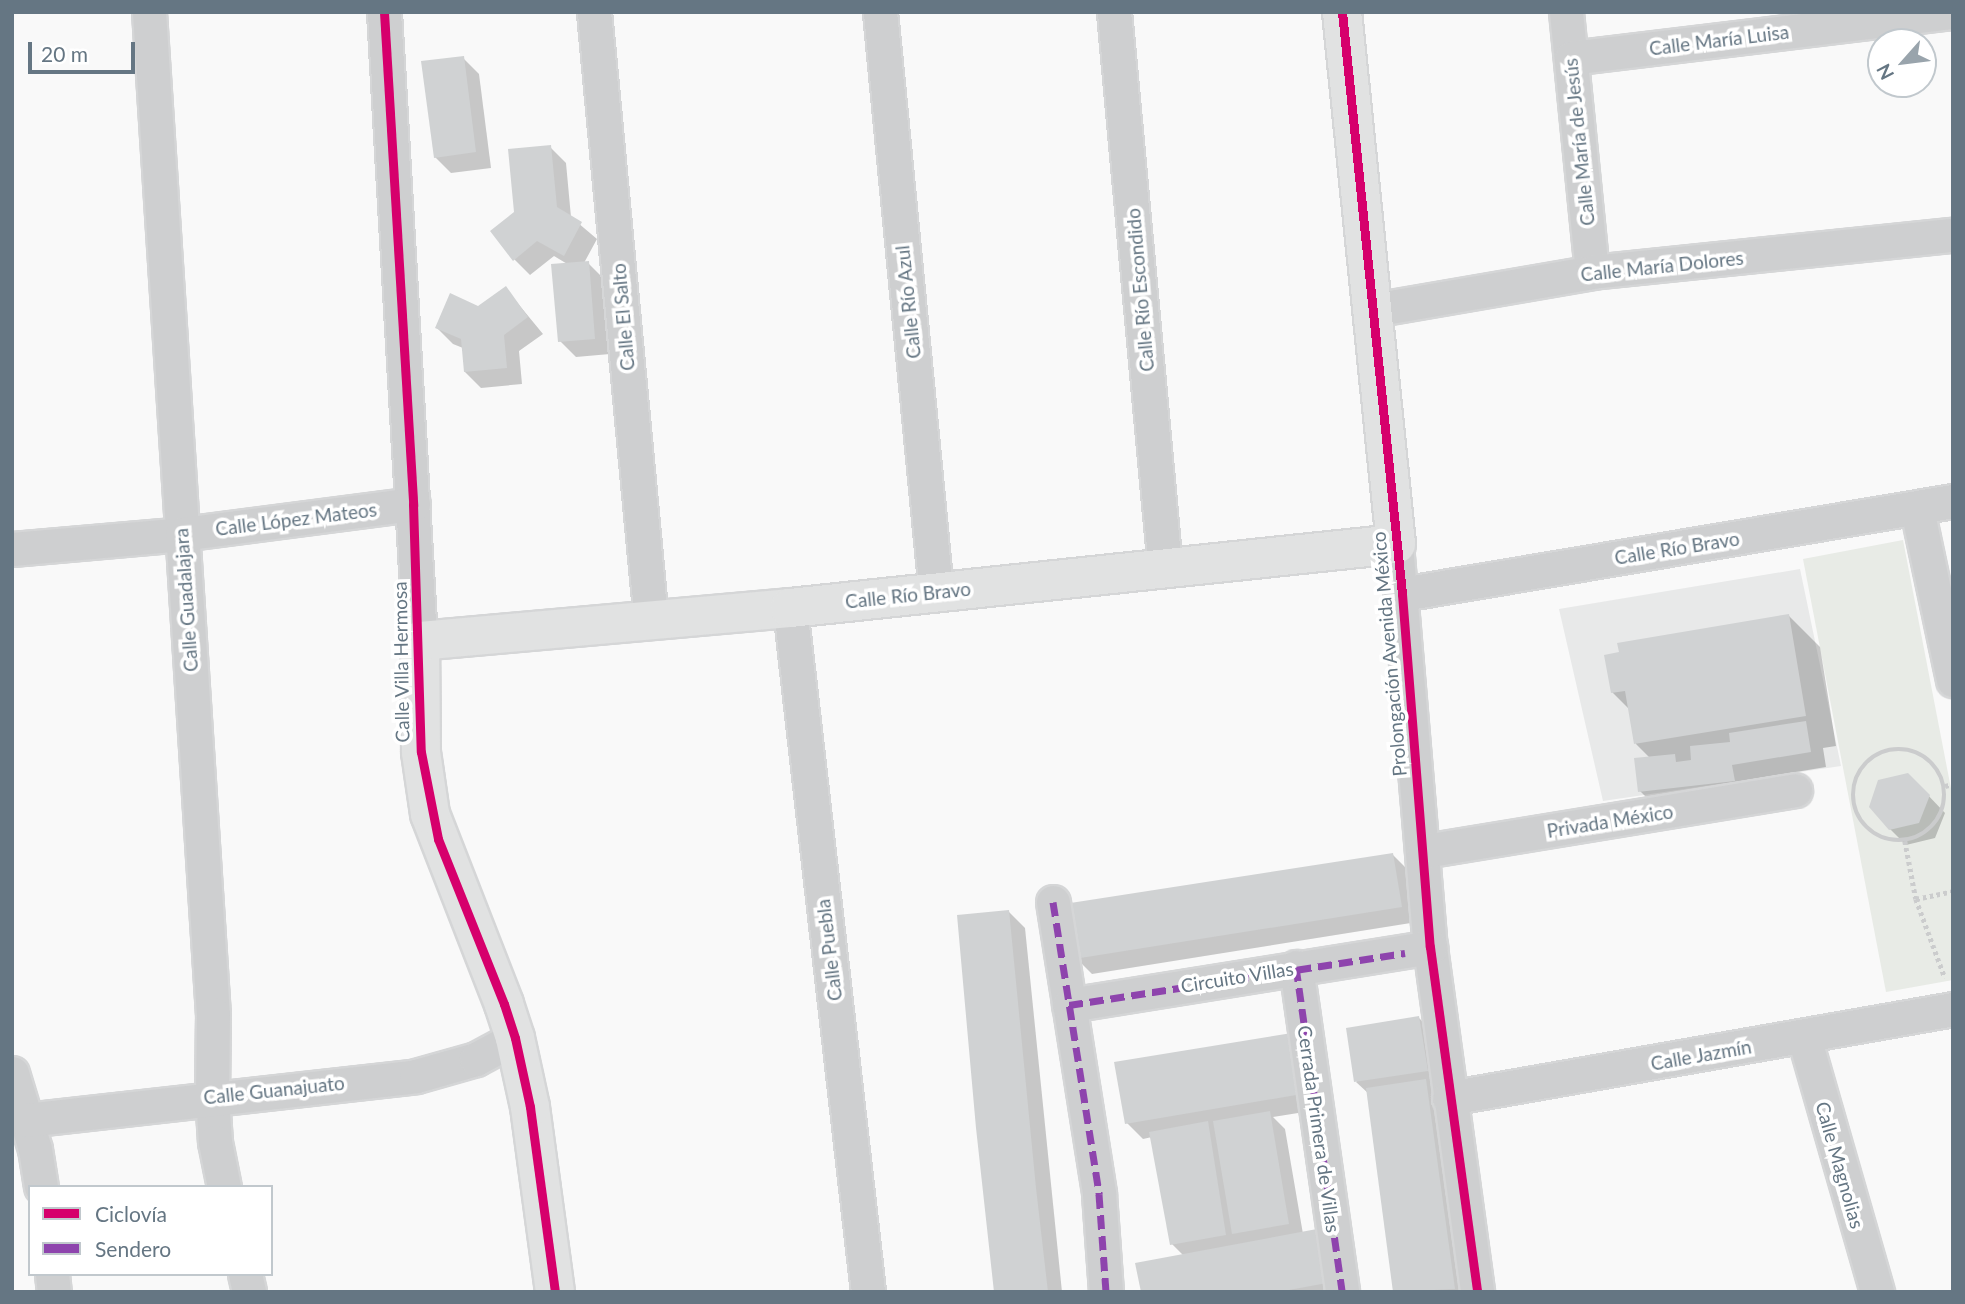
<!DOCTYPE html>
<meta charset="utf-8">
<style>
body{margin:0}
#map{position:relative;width:1965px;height:1304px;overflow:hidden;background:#f9f9f9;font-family:Lato,sans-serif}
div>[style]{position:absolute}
.built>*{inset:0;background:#e8e9e9}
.green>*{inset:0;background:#e8ebe6}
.shadow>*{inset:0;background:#0003}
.building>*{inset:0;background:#d0d2d3}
.path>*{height:4.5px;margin-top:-2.25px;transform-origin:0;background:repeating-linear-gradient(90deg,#cbcccd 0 3.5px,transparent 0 7px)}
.path>.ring{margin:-2.25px;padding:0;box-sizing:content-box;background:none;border:4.5px solid #cbcccd;border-radius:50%}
.roads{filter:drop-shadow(2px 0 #d5d6d7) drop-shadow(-2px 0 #d5d6d7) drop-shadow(0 2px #d5d6d7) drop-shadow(0 -2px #d5d6d7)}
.street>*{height:33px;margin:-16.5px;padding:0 16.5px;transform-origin:16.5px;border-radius:16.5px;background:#cecfd0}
.secondary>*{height:38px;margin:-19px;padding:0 19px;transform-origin:19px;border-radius:19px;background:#e1e2e2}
.quiet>*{height:7px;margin-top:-3.5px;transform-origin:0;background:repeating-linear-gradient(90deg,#8e44ad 0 14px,transparent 0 21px)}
.cycleway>*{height:9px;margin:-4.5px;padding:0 4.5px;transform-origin:4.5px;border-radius:4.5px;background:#d6006c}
span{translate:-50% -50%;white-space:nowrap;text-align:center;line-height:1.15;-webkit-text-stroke:7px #fff;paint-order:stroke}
.street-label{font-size:19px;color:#657683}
.frame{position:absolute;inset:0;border:14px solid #657683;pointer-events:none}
.legend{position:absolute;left:28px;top:1185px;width:245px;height:91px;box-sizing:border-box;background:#fff;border:2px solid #c1c8cd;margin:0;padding:9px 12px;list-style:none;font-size:21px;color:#657683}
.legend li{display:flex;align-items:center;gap:14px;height:35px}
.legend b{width:35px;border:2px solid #c1c8cd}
.north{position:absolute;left:1867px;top:28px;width:70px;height:70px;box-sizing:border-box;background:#fff;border:2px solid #c1c8cd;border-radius:50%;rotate:242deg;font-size:19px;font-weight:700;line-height:28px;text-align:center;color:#657683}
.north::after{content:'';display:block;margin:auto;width:24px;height:32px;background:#99a4ac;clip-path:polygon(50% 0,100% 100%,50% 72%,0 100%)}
.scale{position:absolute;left:28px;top:42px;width:107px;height:32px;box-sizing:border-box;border:4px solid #657683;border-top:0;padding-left:9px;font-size:21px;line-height:24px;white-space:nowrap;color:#657683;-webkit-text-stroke:5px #fff;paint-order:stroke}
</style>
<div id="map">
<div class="built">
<div style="clip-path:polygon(1800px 569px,1841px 766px,1603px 801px,1559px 609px)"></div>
</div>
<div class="green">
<div style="clip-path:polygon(1903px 540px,1953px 799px,1953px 980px,1886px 992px,1803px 559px)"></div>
</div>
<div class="shadow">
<div style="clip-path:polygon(463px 58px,479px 74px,491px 168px,451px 173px,435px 157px)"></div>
<div style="clip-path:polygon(550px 147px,566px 163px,571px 217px,597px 239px,584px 263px,588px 263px,604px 279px,610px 354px,576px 357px,560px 341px,569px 265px,554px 256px,530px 275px,514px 259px,516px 213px)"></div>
<div style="clip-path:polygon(506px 289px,543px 334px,519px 351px,522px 384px,481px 388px,465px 372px,463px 348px,453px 344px,437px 328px,479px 308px)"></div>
<div style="clip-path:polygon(1789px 616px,1820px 647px,1836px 746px,1823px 748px,1826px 767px,1747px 780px,1750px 797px,1656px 807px,1640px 791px,1650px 758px,1636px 744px,1630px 710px,1612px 692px)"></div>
<div style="clip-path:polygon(1924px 791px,1945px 813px,1935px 838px,1906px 845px,1890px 829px)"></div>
<div style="clip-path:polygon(1393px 855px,1409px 871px,1417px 922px,1092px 974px,1076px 958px)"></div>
<div style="clip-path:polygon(1009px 912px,1025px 928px,1062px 1292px,996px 1292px)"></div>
<div style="clip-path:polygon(1419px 1018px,1435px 1034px,1468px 1292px,1395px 1292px,1369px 1094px,1356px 1082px)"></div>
<div style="clip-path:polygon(1291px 1035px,1317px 1110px,1273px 1117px,1285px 1129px,1303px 1234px,1341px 1292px,1143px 1292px,1184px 1256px,1172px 1244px,1152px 1137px,1143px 1139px,1127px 1123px)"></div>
</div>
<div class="building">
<div style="clip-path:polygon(464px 56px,476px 152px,434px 158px,421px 61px)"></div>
<div style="clip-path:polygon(551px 145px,557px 207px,582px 222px,564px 256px,537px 241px,513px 261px,490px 231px,514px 212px,508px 149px)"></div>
<div style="clip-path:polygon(589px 261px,595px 339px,558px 342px,551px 264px)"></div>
<div style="clip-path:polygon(506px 286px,528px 317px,504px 335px,507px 368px,464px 372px,461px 339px,435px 328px,450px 293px,478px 306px)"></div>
<div style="clip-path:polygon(1789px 614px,1806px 716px,1634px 744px,1625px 691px,1611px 693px,1604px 655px,1619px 652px,1617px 643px)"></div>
<div style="clip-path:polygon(1806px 721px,1811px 752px,1732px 765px,1735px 781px,1638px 792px,1634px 758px,1675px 754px,1676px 762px,1691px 760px,1690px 746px,1730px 742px,1729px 733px)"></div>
<div style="clip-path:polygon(1908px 773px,1930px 795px,1919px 823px,1889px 830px,1869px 807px,1878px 780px)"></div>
<div style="clip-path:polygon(1393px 853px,1402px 907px,1074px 959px,1064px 904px)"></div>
<div style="clip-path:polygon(1009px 910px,1036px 1188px,1048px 1292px,994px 1292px,976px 1128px,957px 915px)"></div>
<div style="clip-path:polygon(1419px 1016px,1428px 1071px,1354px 1082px,1346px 1028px)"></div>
<div style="clip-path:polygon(1292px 1033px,1302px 1094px,1125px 1124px,1114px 1062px)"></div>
<div style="clip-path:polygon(1426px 1079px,1455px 1289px,1393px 1292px,1366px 1088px)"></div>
<div style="clip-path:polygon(1270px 1111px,1289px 1224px,1232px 1234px,1213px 1121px)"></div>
<div style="clip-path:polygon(1208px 1121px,1226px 1235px,1170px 1245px,1149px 1132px)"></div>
<div style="clip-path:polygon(1317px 1229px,1327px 1283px,1278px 1292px,1141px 1292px,1135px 1263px)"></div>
</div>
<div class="path">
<div class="ring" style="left:1853px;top:749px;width:87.5px;height:87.5px"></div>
<div style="left:1945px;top:786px;width:8px;rotate:-14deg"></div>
<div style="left:1905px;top:841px;width:59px;rotate:79.3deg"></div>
<div style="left:1916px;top:899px;width:84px;rotate:69.8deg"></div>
<div style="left:1916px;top:899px;width:38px;rotate:-12deg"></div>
</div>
<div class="roads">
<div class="street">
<div style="left:149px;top:12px;width:1004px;rotate:86.35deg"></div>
<div style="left:213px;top:1014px;width:82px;rotate:90.7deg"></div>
<div style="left:212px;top:1096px;width:46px;rotate:86.3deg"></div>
<div style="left:215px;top:1142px;width:46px;rotate:78.7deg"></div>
<div style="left:384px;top:12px;width:630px;rotate:86.72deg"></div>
<div style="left:594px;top:12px;width:612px;rotate:84.65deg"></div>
<div style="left:880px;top:12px;width:582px;rotate:84.48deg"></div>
<div style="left:1114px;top:12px;width:558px;rotate:84.76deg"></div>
<div style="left:1566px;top:12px;width:261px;rotate:84.3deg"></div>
<div style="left:1571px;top:58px;width:383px;rotate:-6.9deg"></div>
<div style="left:1373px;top:310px;width:222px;rotate:-9.8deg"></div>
<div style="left:1592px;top:272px;width:363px;rotate:-5.9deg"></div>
<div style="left:1917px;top:509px;width:175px;rotate:78.1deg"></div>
<div style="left:1396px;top:544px;width:404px;rotate:85.2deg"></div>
<div style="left:1430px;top:947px;width:348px;rotate:82.2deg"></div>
<div style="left:12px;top:549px;width:171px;rotate:-5deg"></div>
<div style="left:182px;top:534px;width:233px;rotate:-7.4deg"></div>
<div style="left:1402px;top:594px;width:559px;rotate:-9.58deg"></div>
<div style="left:790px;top:608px;width:688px;rotate:83.49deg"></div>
<div style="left:1424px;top:851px;width:376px;rotate:-9.3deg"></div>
<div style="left:1053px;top:902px;width:296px;rotate:81deg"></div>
<div style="left:1099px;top:1194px;width:98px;rotate:85.9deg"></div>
<div style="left:1296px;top:967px;width:328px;rotate:81.9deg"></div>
<div style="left:1069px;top:1005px;width:366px;rotate:-9.1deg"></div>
<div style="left:1804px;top:1037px;width:265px;rotate:74deg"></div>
<div style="left:12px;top:1073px;width:79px;rotate:73.2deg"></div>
<div style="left:35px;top:1149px;width:38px;rotate:81deg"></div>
<div style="left:1449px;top:1098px;width:512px;rotate:-10.01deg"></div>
<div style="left:26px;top:1120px;width:392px;rotate:-6.4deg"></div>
<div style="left:416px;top:1076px;width:62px;rotate:-15.8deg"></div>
<div style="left:476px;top:1059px;width:44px;rotate:-28.3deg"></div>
<div style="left:52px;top:1274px;width:18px;rotate:84deg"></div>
<div style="left:245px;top:1274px;width:18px;rotate:77deg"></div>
</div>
<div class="secondary">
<div style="left:555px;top:1292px;width:187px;rotate:-97.7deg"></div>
<div style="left:530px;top:1107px;width:71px;rotate:-102.3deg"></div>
<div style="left:515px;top:1038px;width:36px;rotate:-108deg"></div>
<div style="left:504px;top:1004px;width:204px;rotate:-111.3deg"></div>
<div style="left:430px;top:814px;width:63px;rotate:-98.3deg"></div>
<div style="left:421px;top:752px;width:111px;rotate:-90.5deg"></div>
<div style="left:420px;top:641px;width:371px;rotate:-5.1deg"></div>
<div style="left:790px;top:608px;width:609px;rotate:-6.03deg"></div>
<div style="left:1396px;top:544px;width:535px;rotate:-95.8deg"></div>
</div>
</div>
<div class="quiet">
<div style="left:1053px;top:902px;width:296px;rotate:81deg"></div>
<div style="left:1099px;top:1194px;width:98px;rotate:85.9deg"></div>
<div style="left:1296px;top:967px;width:328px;rotate:81.9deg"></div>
<div style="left:1069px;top:1005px;width:340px;rotate:-8.8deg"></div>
</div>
<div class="cycleway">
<div style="left:384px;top:12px;width:493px;rotate:86.6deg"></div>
<div style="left:413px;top:504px;width:248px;rotate:88.2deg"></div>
<div style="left:421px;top:752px;width:89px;rotate:78.9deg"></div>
<div style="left:438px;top:839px;width:178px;rotate:68.2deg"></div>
<div style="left:504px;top:1004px;width:36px;rotate:72deg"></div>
<div style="left:515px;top:1038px;width:71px;rotate:77.7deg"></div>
<div style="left:530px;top:1107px;width:187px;rotate:82.3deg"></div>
<div style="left:1342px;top:12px;width:585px;rotate:84.11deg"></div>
<div style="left:1402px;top:594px;width:354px;rotate:85.5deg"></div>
<div style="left:1430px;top:947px;width:348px;rotate:82.2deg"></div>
</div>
<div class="street-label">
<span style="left:1719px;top:40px;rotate:-7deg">Calle María Luisa</span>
<span style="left:1579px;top:142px;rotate:-96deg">Calle María de Jesús</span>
<span style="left:1662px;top:266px;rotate:-6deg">Calle María Dolores</span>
<span style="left:1140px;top:290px;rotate:-95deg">Calle Río Escondido</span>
<span style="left:908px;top:302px;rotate:-96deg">Calle Río Azul</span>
<span style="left:623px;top:317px;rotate:-95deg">Calle El Salto</span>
<span style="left:296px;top:519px;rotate:-7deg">Calle López Mateos</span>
<span style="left:1677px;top:548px;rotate:-9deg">Calle Río Bravo</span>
<span style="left:908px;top:595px;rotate:-6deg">Calle Río Bravo</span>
<span style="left:186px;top:600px;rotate:-94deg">Calle Guadalajara</span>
<span style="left:1389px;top:654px;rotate:-95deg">Prolongación Avenida México</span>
<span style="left:401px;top:662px;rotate:-91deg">Calle Villa Hermosa</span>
<span style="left:1610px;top:821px;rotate:-9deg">Privada México</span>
<span style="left:829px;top:950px;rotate:-97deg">Calle Puebla</span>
<span style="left:1237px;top:977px;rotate:-9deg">Circuito Villas</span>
<span style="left:1701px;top:1055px;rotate:-10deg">Calle Jazmín</span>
<span style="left:274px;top:1090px;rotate:-6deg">Calle Guanajuato</span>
<span style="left:1319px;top:1129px;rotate:82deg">Cerrada Primera de Villas</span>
<span style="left:1840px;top:1165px;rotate:74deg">Calle Magnolias</span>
</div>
<div class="frame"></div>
<ul class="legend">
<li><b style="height:9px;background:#d6006c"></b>Ciclovía</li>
<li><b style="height:9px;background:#8e44ad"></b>Sendero</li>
</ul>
<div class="north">N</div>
<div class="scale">20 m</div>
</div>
